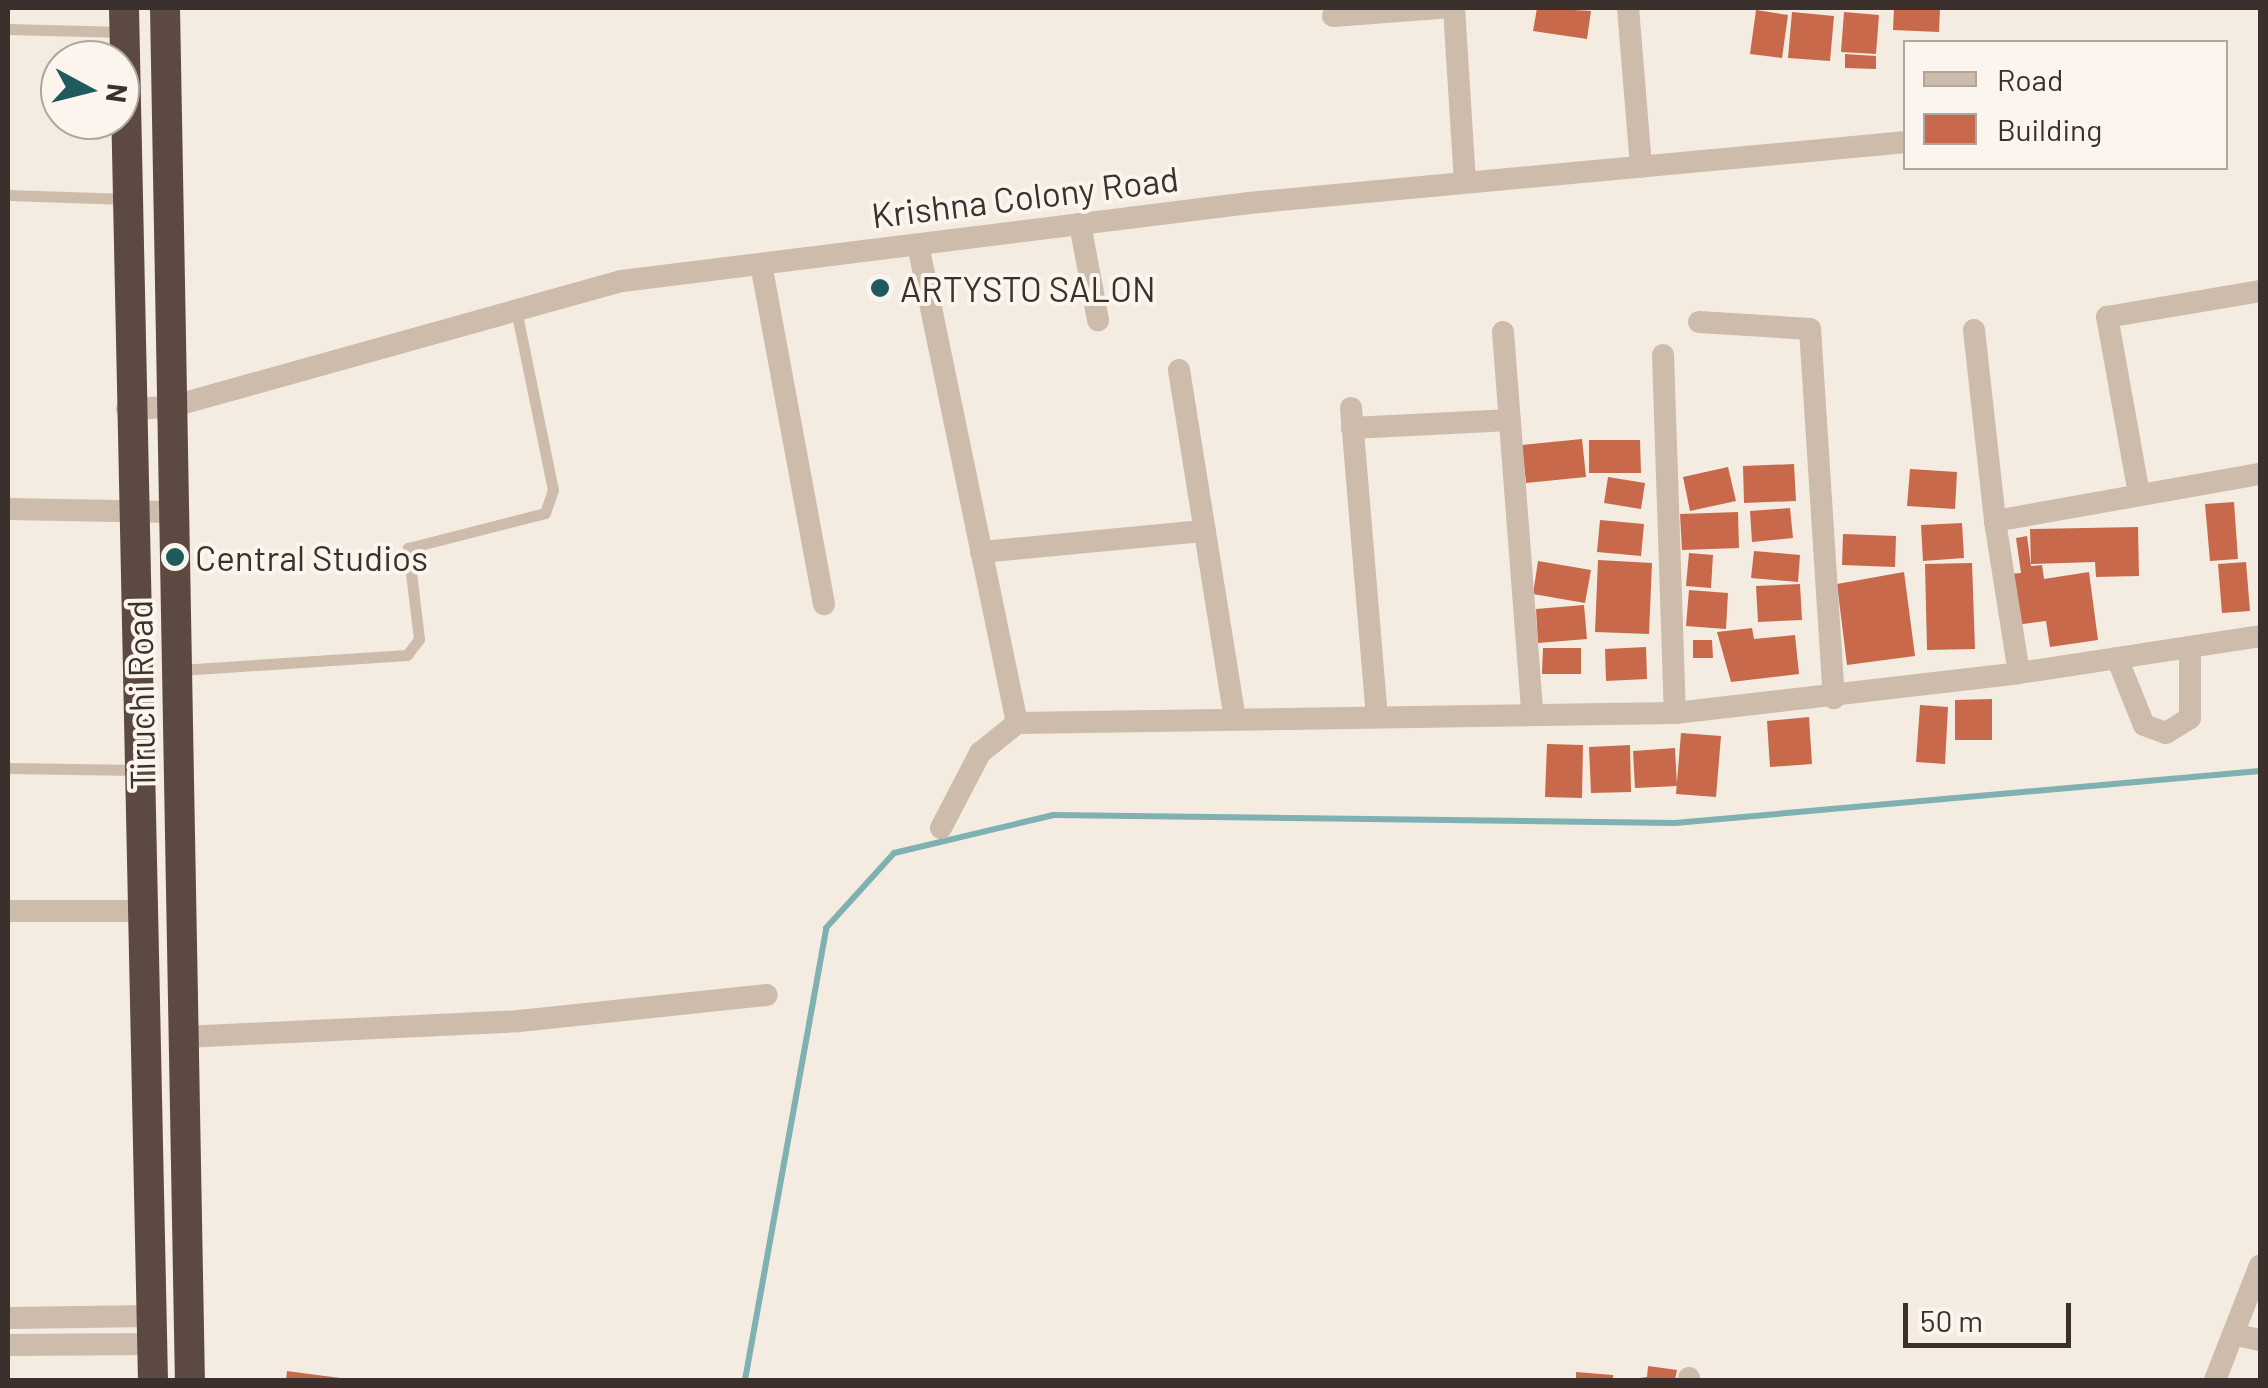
<!DOCTYPE html>
<style>
body{margin:0}
#map{position:relative;width:2268px;height:1388px;overflow:hidden;background:#f4ebe1;font-family:Barlow,sans-serif}
div>[style]{position:absolute}
.stream>*{height:6px;margin:-3px;padding:0 3px;transform-origin:3px;border-radius:3px;background:#7fb0b2}
.building>*{inset:0;background:#c8694b}
.lane>*{height:11px;margin:-5.5px;padding:0 5.5px;transform-origin:5.5px;border-radius:5.5px;background:#cdbbac}
.street>*{height:22px;margin:-11px;padding:0 11px;transform-origin:11px;border-radius:11px;background:#cdbbac}
.highway>*{height:30px;margin:-15px;padding:0 15px;transform-origin:15px;border-radius:15px;background:#5c4a42}
.dots>*{width:28px;height:28px;translate:-50% -50%;box-sizing:border-box;border:5px solid #fbf5ee;border-radius:50%}
span{translate:-50% -50%;white-space:nowrap;text-align:center;line-height:1.15;-webkit-text-stroke:8px #fbf5ee;paint-order:stroke}
.street-label{font-size:35px;color:#3b302b}
.poi-label{font-size:35px;color:#3b302b}
.left{translate:0 -50%;text-align:left}
.frame{position:absolute;inset:0;border:10px solid #3b302b;pointer-events:none}
.legend{position:absolute;left:1903px;top:40px;width:325px;height:130px;box-sizing:border-box;background:#fbf5ee;border:2px solid #aea6a0;margin:0;padding:12px 18px;list-style:none;font-size:30px;color:#3b302b}
.legend li{display:flex;align-items:center;gap:20px;height:50px}
.legend b{width:50px;border:2px solid #aea6a0}
.north{position:absolute;left:40px;top:40px;width:100px;height:100px;box-sizing:border-box;background:#fbf5ee;border:2px solid #aea6a0;border-radius:50%;rotate:97deg;font-size:28px;font-weight:700;line-height:40px;text-align:center;color:#3b302b}
.north::after{content:'';display:block;margin:auto;width:35px;height:45px;background:#1f5a5e;clip-path:polygon(50% 0,100% 100%,50% 72%,0 100%)}
.scale{position:absolute;left:1903px;top:1303px;width:168px;height:45px;box-sizing:border-box;border:5px solid #3b302b;border-top:0;padding-left:12px;font-size:30px;line-height:35px;white-space:nowrap;color:#3b302b;-webkit-text-stroke:8px #fbf5ee;paint-order:stroke}
</style>
<div id="map">
<div class="stream">
<div style="left:745px;top:1380px;width:459px;rotate:-79.8deg"></div>
<div style="left:826px;top:928px;width:101px;rotate:-47.8deg"></div>
<div style="left:894px;top:853px;width:163px;rotate:-13.4deg"></div>
<div style="left:1053px;top:815px;width:622px;rotate:0.74deg"></div>
<div style="left:1675px;top:823px;width:587px;rotate:-5.08deg"></div>
</div>
<div class="building">
<div style="clip-path:polygon(1537px 8px,1591px 11px,1587px 39px,1533px 31px)"></div>
<div style="clip-path:polygon(1894px 8px,1940px 8px,1939px 32px,1893px 30px)"></div>
<div style="clip-path:polygon(1756px 10px,1788px 15px,1782px 58px,1750px 54px)"></div>
<div style="clip-path:polygon(1792px 12px,1834px 16px,1830px 61px,1788px 58px)"></div>
<div style="clip-path:polygon(1844px 12px,1879px 15px,1876px 54px,1841px 52px)"></div>
<div style="clip-path:polygon(1845px 54px,1876px 56px,1876px 69px,1845px 68px)"></div>
<div style="clip-path:polygon(1582px 439px,1586px 477px,1526px 483px,1522px 445px)"></div>
<div style="clip-path:polygon(1589px 440px,1640px 440px,1641px 473px,1589px 473px)"></div>
<div style="clip-path:polygon(1794px 464px,1796px 501px,1744px 503px,1743px 466px)"></div>
<div style="clip-path:polygon(1728px 467px,1736px 501px,1690px 511px,1683px 477px)"></div>
<div style="clip-path:polygon(1910px 469px,1957px 472px,1955px 509px,1907px 506px)"></div>
<div style="clip-path:polygon(1608px 477px,1645px 483px,1641px 509px,1604px 503px)"></div>
<div style="clip-path:polygon(2234px 502px,2238px 559px,2210px 561px,2205px 504px)"></div>
<div style="clip-path:polygon(1790px 508px,1793px 538px,1752px 542px,1750px 511px)"></div>
<div style="clip-path:polygon(1738px 512px,1739px 548px,1682px 550px,1680px 514px)"></div>
<div style="clip-path:polygon(1600px 520px,1644px 524px,1641px 556px,1597px 552px)"></div>
<div style="clip-path:polygon(1962px 523px,1964px 558px,1923px 561px,1921px 525px)"></div>
<div style="clip-path:polygon(2138px 527px,2139px 576px,2096px 577px,2095px 562px,2031px 564px,2030px 529px)"></div>
<div style="clip-path:polygon(1843px 534px,1896px 536px,1895px 567px,1842px 565px)"></div>
<div style="clip-path:polygon(2027px 536px,2031px 566px,2042px 565px,2044px 579px,2089px 572px,2098px 640px,2050px 647px,2046px 621px,2016px 625px,2009px 574px,2021px 573px,2016px 538px)"></div>
<div style="clip-path:polygon(1754px 551px,1800px 555px,1798px 582px,1751px 578px)"></div>
<div style="clip-path:polygon(1689px 553px,1713px 555px,1711px 588px,1686px 586px)"></div>
<div style="clip-path:polygon(1598px 560px,1652px 563px,1649px 634px,1595px 632px)"></div>
<div style="clip-path:polygon(1538px 561px,1591px 570px,1585px 603px,1533px 594px)"></div>
<div style="clip-path:polygon(2246px 562px,2250px 611px,2222px 613px,2218px 564px)"></div>
<div style="clip-path:polygon(1972px 563px,1975px 649px,1927px 650px,1925px 564px)"></div>
<div style="clip-path:polygon(1904px 572px,1915px 656px,1847px 665px,1837px 584px)"></div>
<div style="clip-path:polygon(1800px 584px,1802px 620px,1758px 622px,1756px 586px)"></div>
<div style="clip-path:polygon(1689px 590px,1728px 593px,1726px 629px,1686px 626px)"></div>
<div style="clip-path:polygon(1584px 605px,1587px 639px,1538px 643px,1536px 609px)"></div>
<div style="clip-path:polygon(1752px 628px,1754px 639px,1795px 635px,1799px 674px,1731px 682px,1717px 632px)"></div>
<div style="clip-path:polygon(1693px 640px,1712px 640px,1713px 658px,1693px 658px)"></div>
<div style="clip-path:polygon(1646px 647px,1647px 679px,1606px 681px,1605px 649px)"></div>
<div style="clip-path:polygon(1543px 648px,1581px 648px,1581px 674px,1542px 674px)"></div>
<div style="clip-path:polygon(1992px 699px,1992px 740px,1955px 740px,1955px 700px)"></div>
<div style="clip-path:polygon(1920px 705px,1948px 707px,1945px 764px,1916px 762px)"></div>
<div style="clip-path:polygon(1809px 717px,1812px 764px,1770px 767px,1767px 721px)"></div>
<div style="clip-path:polygon(1681px 733px,1721px 736px,1716px 797px,1676px 794px)"></div>
<div style="clip-path:polygon(1547px 744px,1583px 745px,1582px 798px,1545px 797px)"></div>
<div style="clip-path:polygon(1630px 745px,1631px 792px,1591px 793px,1589px 747px)"></div>
<div style="clip-path:polygon(1675px 748px,1677px 786px,1635px 788px,1633px 751px)"></div>
<div style="clip-path:polygon(1648px 1366px,1677px 1370px,1675px 1380px,1626px 1380px,1647px 1377px)"></div>
<div style="clip-path:polygon(287px 1371px,340px 1378px,340px 1380px,286px 1380px)"></div>
<div style="clip-path:polygon(1576px 1372px,1613px 1375px,1613px 1380px,1576px 1380px)"></div>
</div>
<div class="lane">
<div style="left:8px;top:29px;width:116px;rotate:1.5deg"></div>
<div style="left:8px;top:195px;width:118px;rotate:1.9deg"></div>
<div style="left:180px;top:670px;width:227px;rotate:-3.8deg"></div>
<div style="left:407px;top:655px;width:20px;rotate:-53deg"></div>
<div style="left:419px;top:639px;width:92px;rotate:-96.9deg"></div>
<div style="left:408px;top:548px;width:141px;rotate:-14.3deg"></div>
<div style="left:545px;top:513px;width:24px;rotate:-71deg"></div>
<div style="left:553px;top:490px;width:184px;rotate:-101.6deg"></div>
<div style="left:8px;top:768px;width:130px;rotate:0.9deg"></div>
</div>
<div class="street">
<div style="left:1454px;top:8px;width:174px;rotate:86.4deg"></div>
<div style="left:1628px;top:8px;width:159px;rotate:85.3deg"></div>
<div style="left:1333px;top:16px;width:106px;rotate:-4.3deg"></div>
<div style="left:1080px;top:224px;width:98px;rotate:79.4deg"></div>
<div style="left:918px;top:245px;width:488px;rotate:78.3deg"></div>
<div style="left:1017px;top:723px;width:658px;rotate:-0.87deg"></div>
<div style="left:1675px;top:713px;width:346px;rotate:-6.6deg"></div>
<div style="left:2019px;top:673px;width:154px;rotate:-99deg"></div>
<div style="left:1995px;top:521px;width:269px;rotate:-10.1deg"></div>
<div style="left:761px;top:264px;width:346px;rotate:79.5deg"></div>
<div style="left:1699px;top:322px;width:111px;rotate:3.6deg"></div>
<div style="left:1810px;top:329px;width:370px;rotate:86.3deg"></div>
<div style="left:1974px;top:330px;width:192px;rotate:83.7deg"></div>
<div style="left:1503px;top:332px;width:378px;rotate:85.6deg"></div>
<div style="left:1663px;top:355px;width:358px;rotate:88.1deg"></div>
<div style="left:1179px;top:370px;width:352px;rotate:80.9deg"></div>
<div style="left:1351px;top:408px;width:308px;rotate:85.2deg"></div>
<div style="left:127px;top:409px;width:43px;rotate:-2.7deg"></div>
<div style="left:170px;top:407px;width:469px;rotate:-15.6deg"></div>
<div style="left:622px;top:281px;width:632px;rotate:-7.09deg"></div>
<div style="left:1249px;top:203px;width:660px;rotate:-5.3deg"></div>
<div style="left:1352px;top:428px;width:158px;rotate:-2.9deg"></div>
<div style="left:2139px;top:494px;width:180px;rotate:-100.2deg"></div>
<div style="left:2107px;top:317px;width:155px;rotate:-9.6deg"></div>
<div style="left:8px;top:509px;width:165px;rotate:1deg"></div>
<div style="left:981px;top:552px;width:225px;rotate:-5.4deg"></div>
<div style="left:2117px;top:658px;width:72px;rotate:68.1deg"></div>
<div style="left:2144px;top:725px;width:23px;rotate:20deg"></div>
<div style="left:2166px;top:733px;width:28px;rotate:-32deg"></div>
<div style="left:2190px;top:718px;width:71px;rotate:-90deg"></div>
<div style="left:2019px;top:673px;width:244px;rotate:-8.7deg"></div>
<div style="left:941px;top:828px;width:85px;rotate:-62.5deg"></div>
<div style="left:980px;top:753px;width:48px;rotate:-39deg"></div>
<div style="left:8px;top:911px;width:139px"></div>
<div style="left:184px;top:1037px;width:335px;rotate:-2.7deg"></div>
<div style="left:519px;top:1021px;width:249px;rotate:-6deg"></div>
<div style="left:8px;top:1318px;width:145px;rotate:-0.8deg"></div>
<div style="left:2233px;top:1334px;width:28px;rotate:13deg"></div>
<div style="left:8px;top:1345px;width:145px;rotate:-0.4deg"></div>
<div style="left:1689px;top:1378px;width:2px;rotate:90deg"></div>
<div style="left:2215px;top:1380px;width:123px;rotate:-68.6deg"></div>
</div>
<div class="highway">
<div style="left:124px;top:8px;width:1372px;rotate:88.79deg"></div>
<div style="left:165px;top:8px;width:1372px;rotate:88.96deg"></div>
</div>
<div class="dots">
<div style="left:880px;top:288px;background:#1f5a5e"></div>
<div style="left:175px;top:557px;background:#1f5a5e"></div>
</div>
<div class="street-label">
<span style="left:1025px;top:196px;rotate:-7deg">Krishna Colony Road</span>
<span style="left:140px;top:695px;rotate:-91deg">Tiruchi Road</span>
</div>
<div class="poi-label">
<span class="left" style="left:900px;top:288px">ARTYSTO SALON</span>
<span class="left" style="left:195px;top:557px">Central Studios</span>
</div>
<div class="frame"></div>
<ul class="legend">
<li><b style="height:12px;background:#cdbbac"></b>Road</li>
<li><b style="height:28px;background:#c8694b"></b>Building</li>
</ul>
<div class="north">N</div>
<div class="scale">50 m</div>
</div>
